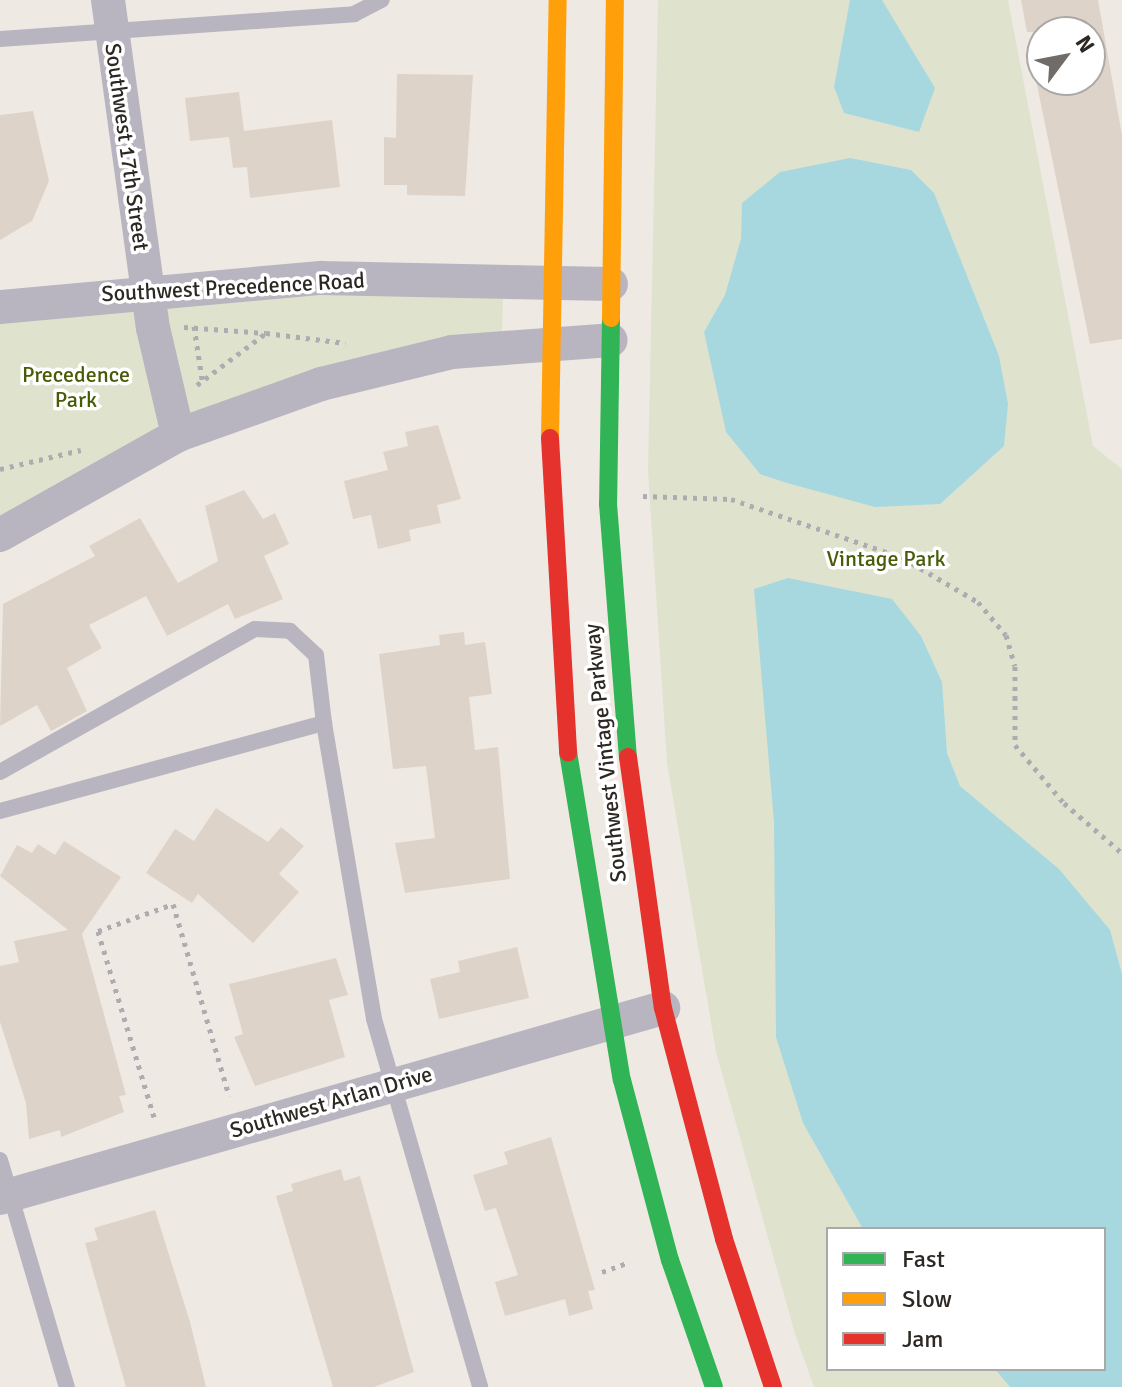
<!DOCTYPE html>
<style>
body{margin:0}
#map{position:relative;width:1122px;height:1387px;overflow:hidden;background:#efe9e3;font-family:Signika,sans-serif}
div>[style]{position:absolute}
.green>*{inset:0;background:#dfe3ce}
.water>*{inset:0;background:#a7d8e0}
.building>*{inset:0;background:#ded3c9}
.path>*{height:5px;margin-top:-2.5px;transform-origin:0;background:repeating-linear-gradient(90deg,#aeabb1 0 4px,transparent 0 10px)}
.lane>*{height:16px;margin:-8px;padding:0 8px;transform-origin:8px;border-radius:8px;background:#b9b5c0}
.street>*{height:34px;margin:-17px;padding:0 17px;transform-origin:17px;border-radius:17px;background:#b9b5c0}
.fast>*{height:18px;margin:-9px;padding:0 9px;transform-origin:9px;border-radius:9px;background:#30b455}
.slow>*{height:18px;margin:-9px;padding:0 9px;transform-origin:9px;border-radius:9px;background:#ff9f0a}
.jam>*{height:18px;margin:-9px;padding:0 9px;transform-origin:9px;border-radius:9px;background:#e5322d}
span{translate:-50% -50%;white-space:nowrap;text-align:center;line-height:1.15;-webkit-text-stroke:7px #fff;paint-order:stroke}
.street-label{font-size:22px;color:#2d2824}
.park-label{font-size:22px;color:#485c08}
.legend{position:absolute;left:826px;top:1227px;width:280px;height:144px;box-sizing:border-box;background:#fff;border:2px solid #aba9a7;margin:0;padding:10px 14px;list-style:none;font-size:24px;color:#2d2824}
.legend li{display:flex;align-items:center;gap:16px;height:40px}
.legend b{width:40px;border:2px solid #aba9a7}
.north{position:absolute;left:1026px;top:16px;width:80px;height:80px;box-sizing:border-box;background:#fff;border:2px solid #aba9a7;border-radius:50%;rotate:58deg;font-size:22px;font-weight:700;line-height:32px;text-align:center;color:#2d2824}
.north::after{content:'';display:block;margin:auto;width:28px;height:36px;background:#716c67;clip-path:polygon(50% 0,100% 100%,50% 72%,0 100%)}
</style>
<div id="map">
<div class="green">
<div style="clip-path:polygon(evenodd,658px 0,1008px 0,1093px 446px,1122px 469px,1122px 1387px,814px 1387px,795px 1334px,716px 1052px,667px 763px,648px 471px,658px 0,828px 1229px,1104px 1229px,1104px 1369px,828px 1369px,828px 1229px)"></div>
<div style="clip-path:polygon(278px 294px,503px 296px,502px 333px,219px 402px,126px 446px,0 521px,0 321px)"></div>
</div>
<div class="water">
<div style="clip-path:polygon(850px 0,882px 0,935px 88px,919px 132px,844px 113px,834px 87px)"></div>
<div style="clip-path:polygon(850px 158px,911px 170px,934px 193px,999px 356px,1008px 404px,1004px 446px,940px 504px,875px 507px,787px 483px,760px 474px,726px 432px,704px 332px,725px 295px,741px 239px,742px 203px,780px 172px)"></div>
<div style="clip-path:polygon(788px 578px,892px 599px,921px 636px,942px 682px,947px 753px,960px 786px,1059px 869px,1110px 930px,1122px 974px,1122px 1387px,1010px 1387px,995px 1369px,1104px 1369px,1104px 1229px,863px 1229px,803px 1123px,776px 1037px,774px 822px,754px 589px)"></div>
</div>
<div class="building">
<div style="clip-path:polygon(1021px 0,1098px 0,1122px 135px,1122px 339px,1090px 344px,1036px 80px,1090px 80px,1090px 32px,1027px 32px)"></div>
<div style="clip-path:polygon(397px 74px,473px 75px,465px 196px,407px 195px,407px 185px,384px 185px,384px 137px,396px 138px)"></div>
<div style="clip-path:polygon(239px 92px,244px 131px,332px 120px,340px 187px,250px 198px,247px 167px,233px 168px,229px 137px,190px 141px,185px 98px)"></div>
<div style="clip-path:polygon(33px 111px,49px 181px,32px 221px,0 240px,0 115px)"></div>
<div style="clip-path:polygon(438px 425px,461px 499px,437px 505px,441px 523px,409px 530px,411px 541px,378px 549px,371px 515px,353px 519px,344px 481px,388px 470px,383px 452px,408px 446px,405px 432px)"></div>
<div style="clip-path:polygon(244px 490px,263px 519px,275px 513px,289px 544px,264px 556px,283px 599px,235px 619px,228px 604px,167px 636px,146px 596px,89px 625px,102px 648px,67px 668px,87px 711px,51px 731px,37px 705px,0 726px,3px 604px,95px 556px,89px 546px,140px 518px,178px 583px,218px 561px,205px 506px)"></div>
<div style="clip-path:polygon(464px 632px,465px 645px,485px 642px,492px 694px,469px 697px,475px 750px,498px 747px,510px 879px,405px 893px,395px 843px,435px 838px,426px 766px,393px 769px,379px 654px,440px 645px,439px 635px)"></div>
<div style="clip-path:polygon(216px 808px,268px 842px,281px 827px,304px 846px,279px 874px,299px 892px,253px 943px,198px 894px,192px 903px,146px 873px,175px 829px,194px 841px)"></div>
<div style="clip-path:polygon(64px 841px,121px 877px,82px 934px,126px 1095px,119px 1096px,124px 1112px,61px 1137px,60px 1130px,29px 1139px,26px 1103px,0 1022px,0 966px,19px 962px,14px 941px,68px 930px,0 876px,17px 845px,32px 853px,38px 844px,55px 855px)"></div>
<div style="clip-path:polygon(517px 947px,529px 998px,439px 1019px,430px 979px,460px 972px,458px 961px)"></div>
<div style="clip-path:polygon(336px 958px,348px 995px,329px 1000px,345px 1057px,255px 1086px,234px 1037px,243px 1034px,229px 984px)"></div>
<div style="clip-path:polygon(551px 1137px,595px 1290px,588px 1291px,593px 1309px,569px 1316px,565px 1299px,505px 1316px,495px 1282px,518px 1275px,496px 1208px,485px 1211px,473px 1175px,508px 1164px,504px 1152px)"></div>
<div style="clip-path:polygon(341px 1169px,344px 1181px,360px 1176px,414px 1372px,374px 1387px,333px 1387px,276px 1196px,293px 1191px,291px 1184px)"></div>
<div style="clip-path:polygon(155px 1210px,190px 1322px,206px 1387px,126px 1387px,85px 1243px,98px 1240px,94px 1228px)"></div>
</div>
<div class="path">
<div style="left:194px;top:326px;width:54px;rotate:81.4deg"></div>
<div style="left:184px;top:327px;width:82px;rotate:4.2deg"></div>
<div style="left:197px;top:385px;width:86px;rotate:-37deg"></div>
<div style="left:266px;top:333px;width:80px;rotate:7.2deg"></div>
<div style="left:0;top:469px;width:83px;rotate:-13.2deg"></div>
<div style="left:643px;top:496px;width:88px;rotate:2deg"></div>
<div style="left:731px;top:499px;width:182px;rotate:18.9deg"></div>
<div style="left:903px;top:558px;width:87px;rotate:30.4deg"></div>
<div style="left:978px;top:602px;width:43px;rotate:49.7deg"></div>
<div style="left:1006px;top:635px;width:32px;rotate:74deg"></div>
<div style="left:1015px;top:666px;width:79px;rotate:90deg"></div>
<div style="left:1015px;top:745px;width:76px;rotate:49.8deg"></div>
<div style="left:1064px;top:803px;width:77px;rotate:40.8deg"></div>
<div style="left:154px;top:1117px;width:194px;rotate:-106.8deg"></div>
<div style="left:98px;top:931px;width:80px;rotate:-19.8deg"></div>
<div style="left:173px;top:904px;width:200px;rotate:73.7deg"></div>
<div style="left:602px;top:1272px;width:30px;rotate:-20deg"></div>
</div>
<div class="lane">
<div style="left:0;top:39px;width:355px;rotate:-4deg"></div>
<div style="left:354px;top:14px;width:31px;rotate:-27deg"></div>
<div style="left:0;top:772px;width:292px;rotate:-29.3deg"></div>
<div style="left:255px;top:629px;width:35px;rotate:3deg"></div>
<div style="left:290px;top:631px;width:35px;rotate:43deg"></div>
<div style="left:316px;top:655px;width:68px;rotate:83.3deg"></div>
<div style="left:0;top:811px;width:336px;rotate:-15.2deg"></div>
<div style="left:324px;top:723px;width:300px;rotate:80.4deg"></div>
<div style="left:374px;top:1019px;width:383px;rotate:73.9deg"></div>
<div style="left:0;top:1160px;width:237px;rotate:73.6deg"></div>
</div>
<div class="street">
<div style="left:108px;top:0;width:331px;rotate:82.2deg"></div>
<div style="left:153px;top:328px;width:110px;rotate:76.8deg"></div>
<div style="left:0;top:307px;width:322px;rotate:-5.2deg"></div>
<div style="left:321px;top:278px;width:290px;rotate:1.2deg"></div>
<div style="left:0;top:535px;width:204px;rotate:-29.3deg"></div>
<div style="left:178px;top:435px;width:152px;rotate:-19.6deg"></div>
<div style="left:321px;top:384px;width:135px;rotate:-13.7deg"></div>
<div style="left:452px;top:352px;width:159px;rotate:-4.3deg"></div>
<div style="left:0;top:1198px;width:690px;rotate:-15.99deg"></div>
</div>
<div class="fast">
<div style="left:611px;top:318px;width:186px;rotate:90.9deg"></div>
<div style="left:608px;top:504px;width:254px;rotate:85.5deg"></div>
<div style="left:568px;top:752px;width:332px;rotate:80.7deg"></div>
<div style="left:622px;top:1080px;width:186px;rotate:75.1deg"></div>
<div style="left:670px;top:1260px;width:134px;rotate:70.9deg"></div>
</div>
<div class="slow">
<div style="left:611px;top:318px;width:318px;rotate:-89.3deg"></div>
<div style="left:550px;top:438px;width:438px;rotate:-89deg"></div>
</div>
<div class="jam">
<div style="left:550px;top:438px;width:315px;rotate:86.7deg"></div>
<div style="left:628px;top:757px;width:253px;rotate:82.1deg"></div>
<div style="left:663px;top:1008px;width:239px;rotate:75.2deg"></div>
<div style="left:724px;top:1239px;width:156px;rotate:71.7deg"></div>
</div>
<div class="street-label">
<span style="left:127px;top:147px;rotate:82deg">Southwest 17th Street</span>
<span style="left:233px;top:287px;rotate:-3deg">Southwest Precedence Road</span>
<span style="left:605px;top:753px;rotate:-96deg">Southwest Vintage Parkway</span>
<span style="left:331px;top:1102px;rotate:-16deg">Southwest Arlan Drive</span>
</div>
<div class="park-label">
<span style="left:76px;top:387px">Precedence<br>Park</span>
<span style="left:886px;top:559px">Vintage Park</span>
</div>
<ul class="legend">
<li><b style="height:10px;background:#30b455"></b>Fast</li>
<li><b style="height:10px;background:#ff9f0a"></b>Slow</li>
<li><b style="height:10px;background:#e5322d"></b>Jam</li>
</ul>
<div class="north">N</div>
</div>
